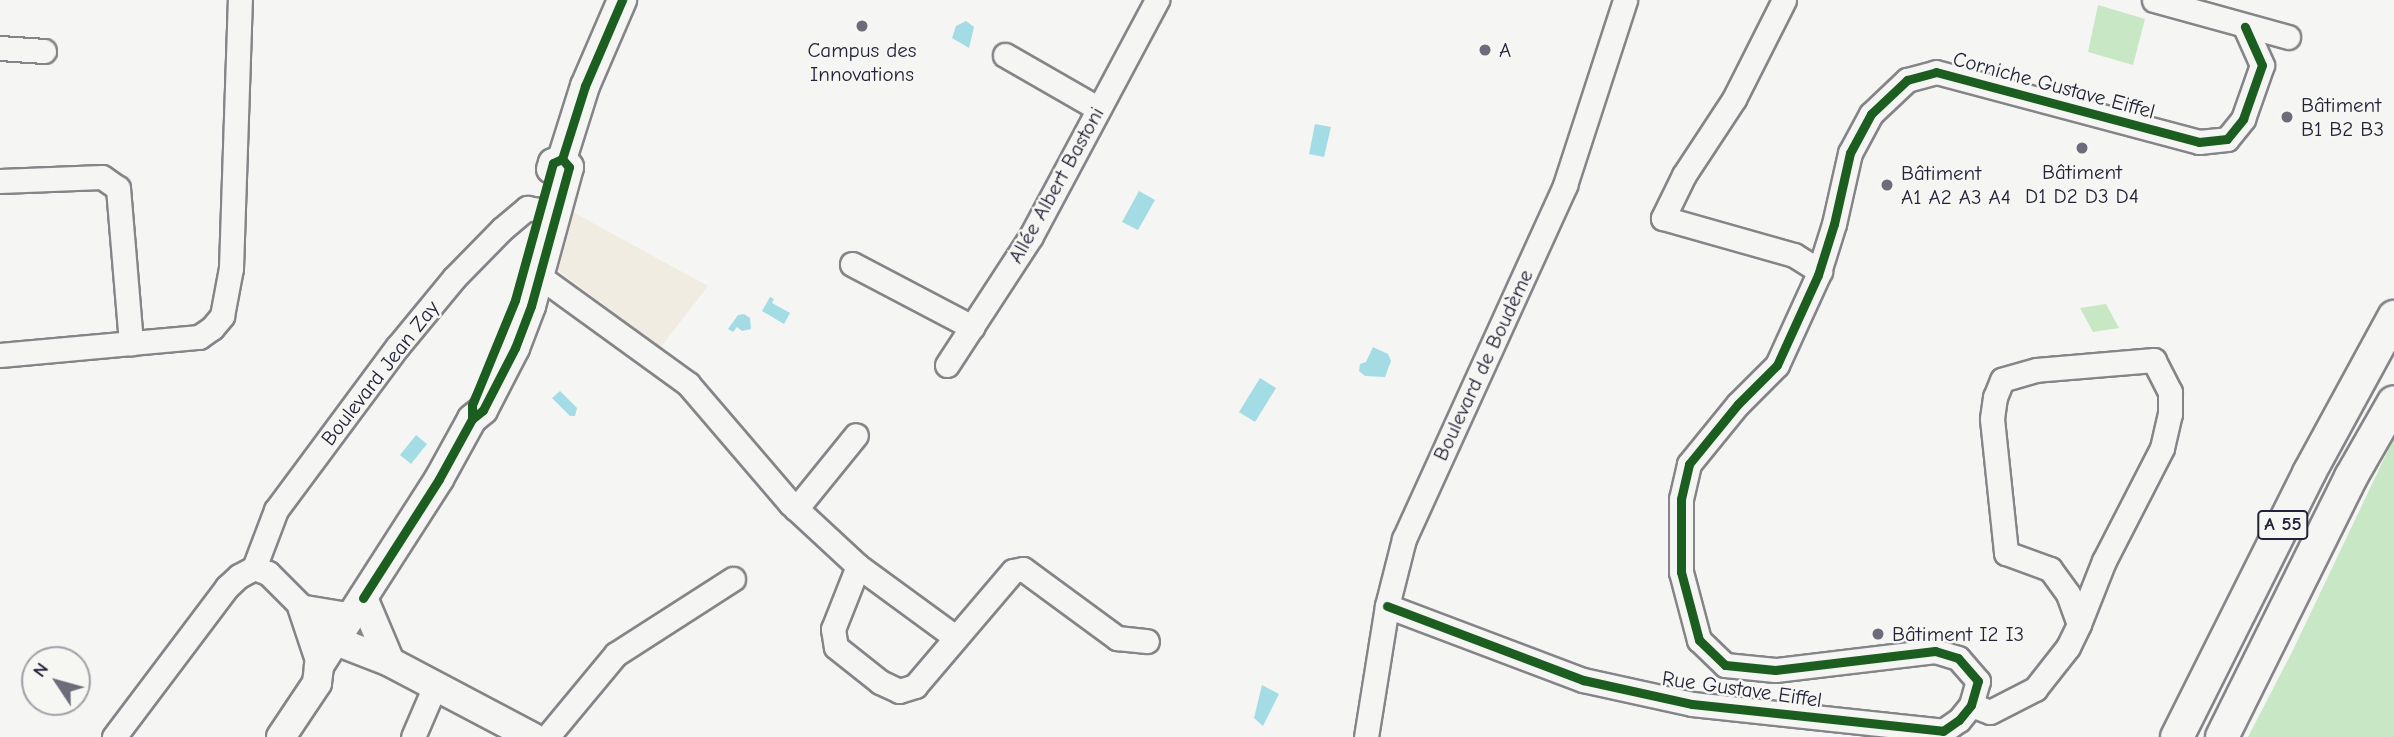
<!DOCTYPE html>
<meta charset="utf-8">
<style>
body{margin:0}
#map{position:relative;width:2394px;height:737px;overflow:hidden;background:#f5f5f3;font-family:"Comic Neue",sans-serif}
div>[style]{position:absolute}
.built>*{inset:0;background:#f1ece2}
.green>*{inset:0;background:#c8e7c5}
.water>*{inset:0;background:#a4dce5}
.roads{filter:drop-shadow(2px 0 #858589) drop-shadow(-2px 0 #858589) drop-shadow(0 2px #858589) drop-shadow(0 -2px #858589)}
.minor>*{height:23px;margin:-11.5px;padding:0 11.5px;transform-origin:11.5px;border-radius:11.5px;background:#f5f5f3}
.major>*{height:28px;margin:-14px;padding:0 14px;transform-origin:14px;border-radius:14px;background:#f5f5f3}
.highway>*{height:32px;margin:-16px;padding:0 16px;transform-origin:16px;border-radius:16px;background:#f5f5f3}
.cycleway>*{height:9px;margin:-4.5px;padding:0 4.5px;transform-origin:4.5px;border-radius:4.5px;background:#1b5e20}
.dots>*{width:19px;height:19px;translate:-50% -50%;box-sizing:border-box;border:4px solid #f6f6f2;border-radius:50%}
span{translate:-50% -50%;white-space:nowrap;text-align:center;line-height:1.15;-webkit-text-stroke:5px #f6f6f2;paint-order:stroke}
.shield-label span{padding:2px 5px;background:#f6f6f2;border:2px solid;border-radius:5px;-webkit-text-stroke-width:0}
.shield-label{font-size:19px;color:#22223b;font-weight:700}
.poi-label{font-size:21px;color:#22223b}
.left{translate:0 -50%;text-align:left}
.street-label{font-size:21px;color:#22223b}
.north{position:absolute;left:21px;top:646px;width:70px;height:70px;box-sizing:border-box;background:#f6f6f2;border:2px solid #a1a1a9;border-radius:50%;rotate:306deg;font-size:19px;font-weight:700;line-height:28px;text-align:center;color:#22223b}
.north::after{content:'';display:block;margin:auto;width:24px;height:32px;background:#6c6c7b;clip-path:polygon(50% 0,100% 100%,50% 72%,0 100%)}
</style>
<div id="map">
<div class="built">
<div style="clip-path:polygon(569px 210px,708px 286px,660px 348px,554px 267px)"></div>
</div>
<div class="green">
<div style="clip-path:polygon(2098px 5px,2145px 19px,2133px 65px,2088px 52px)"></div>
<div style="clip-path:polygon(2106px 304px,2119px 328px,2093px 332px,2080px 308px)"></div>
<div style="clip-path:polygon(2394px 438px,2394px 737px,2248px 737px,2293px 650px)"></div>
</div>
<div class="water">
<div style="clip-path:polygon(966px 21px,974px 27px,969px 48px,952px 38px,956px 26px)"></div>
<div style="clip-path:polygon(1315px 124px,1331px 127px,1324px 157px,1309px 154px)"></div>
<div style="clip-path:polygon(1139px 191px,1155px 200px,1138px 230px,1122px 222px)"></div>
<div style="clip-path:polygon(770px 297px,774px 299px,772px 303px,790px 313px,784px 324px,762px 311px)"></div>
<div style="clip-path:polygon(744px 314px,750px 318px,751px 329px,742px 331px,737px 327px,733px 332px,728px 329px,738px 315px)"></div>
<div style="clip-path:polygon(1373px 347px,1388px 354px,1391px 361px,1385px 377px,1365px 376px,1359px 371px,1360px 364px,1366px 362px)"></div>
<div style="clip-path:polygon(1260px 378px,1276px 388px,1255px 422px,1239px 412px)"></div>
<div style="clip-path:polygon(560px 391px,577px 408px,575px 416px,570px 416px,552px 398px)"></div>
<div style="clip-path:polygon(416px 435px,427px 444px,411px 464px,400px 455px)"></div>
<div style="clip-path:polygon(1262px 685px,1279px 694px,1263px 726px,1254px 718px)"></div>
</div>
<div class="roads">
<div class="minor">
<div style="left:1784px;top:0;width:111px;rotate:116.8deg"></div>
<div style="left:1734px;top:99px;width:91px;rotate:123.3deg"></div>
<div style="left:1684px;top:175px;width:48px;rotate:116deg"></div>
<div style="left:1663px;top:218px;width:136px;rotate:15.8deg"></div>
<div style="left:1794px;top:255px;width:31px;rotate:32deg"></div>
<div style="left:2154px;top:0;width:139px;rotate:15.4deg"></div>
<div style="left:0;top:48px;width:44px;rotate:3.9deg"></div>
<div style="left:1005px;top:55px;width:108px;rotate:29.9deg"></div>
<div style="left:0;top:181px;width:102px;rotate:-2.2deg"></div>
<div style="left:102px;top:177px;width:19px;rotate:35deg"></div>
<div style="left:118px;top:188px;width:156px;rotate:85.2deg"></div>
<div style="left:852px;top:264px;width:136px;rotate:27.7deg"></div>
<div style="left:539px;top:276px;width:184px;rotate:35.9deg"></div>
<div style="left:688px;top:384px;width:157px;rotate:49.4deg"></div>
<div style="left:790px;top:503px;width:93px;rotate:42.8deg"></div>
<div style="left:858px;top:566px;width:120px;rotate:36.2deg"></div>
<div style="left:0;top:355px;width:200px;rotate:-5.2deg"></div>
<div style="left:199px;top:337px;width:16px;rotate:-35deg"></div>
<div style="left:212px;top:328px;width:16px;rotate:-50deg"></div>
<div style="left:222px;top:316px;width:49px;rotate:-79.4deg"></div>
<div style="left:231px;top:268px;width:268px;rotate:-88.1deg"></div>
<div style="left:947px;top:365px;width:154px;rotate:-56.9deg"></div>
<div style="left:1031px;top:236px;width:268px;rotate:-61.9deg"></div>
<div style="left:796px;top:509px;width:95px;rotate:-51deg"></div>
<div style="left:858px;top:566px;width:68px;rotate:111.6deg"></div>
<div style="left:833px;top:629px;width:18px;rotate:81deg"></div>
<div style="left:836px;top:647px;width:56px;rotate:38.5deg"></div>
<div style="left:880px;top:682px;width:21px;rotate:25deg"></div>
<div style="left:899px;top:691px;width:17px;rotate:-17deg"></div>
<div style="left:915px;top:686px;width:151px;rotate:-49.6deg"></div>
<div style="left:1013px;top:571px;width:10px;rotate:-11deg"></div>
<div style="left:1023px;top:569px;width:117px;rotate:36.3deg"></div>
<div style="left:1117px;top:638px;width:30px;rotate:6deg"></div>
<div style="left:254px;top:568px;width:62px;rotate:-69.2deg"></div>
<div style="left:276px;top:510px;width:204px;rotate:-53.4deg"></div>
<div style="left:398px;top:346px;width:88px;rotate:-50.5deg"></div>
<div style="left:454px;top:278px;width:69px;rotate:-45.6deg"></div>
<div style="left:502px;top:229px;width:33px;rotate:-40deg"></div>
<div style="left:527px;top:208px;width:12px;rotate:9deg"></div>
<div style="left:254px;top:568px;width:15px;rotate:20deg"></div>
<div style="left:268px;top:573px;width:96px;rotate:45deg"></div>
<div style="left:299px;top:606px;width:55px;rotate:9.5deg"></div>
<div style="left:1387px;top:606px;width:210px;rotate:20.7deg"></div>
<div style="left:1583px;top:680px;width:112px;rotate:12.4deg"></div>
<div style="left:1692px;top:704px;width:252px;rotate:6.1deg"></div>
<div style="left:1943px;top:731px;width:19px;rotate:-35deg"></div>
<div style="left:1959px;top:720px;width:19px;rotate:-51deg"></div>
<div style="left:1971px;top:705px;width:25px;rotate:-74deg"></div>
<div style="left:1978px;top:681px;width:30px;rotate:-131deg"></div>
<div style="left:1958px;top:658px;width:24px;rotate:-163deg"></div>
<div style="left:1935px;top:651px;width:161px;rotate:173.2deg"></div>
<div style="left:1775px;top:670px;width:50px;rotate:-174.3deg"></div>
<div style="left:1725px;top:665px;width:36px;rotate:-136deg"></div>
<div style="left:1699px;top:640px;width:70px;rotate:-104.8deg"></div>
<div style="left:1681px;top:572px;width:73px;rotate:-90deg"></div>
<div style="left:1681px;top:499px;width:36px;rotate:-77deg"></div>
<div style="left:1689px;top:464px;width:77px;rotate:-50.8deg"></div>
<div style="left:1738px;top:404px;width:55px;rotate:-45deg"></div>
<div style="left:1777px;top:365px;width:99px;rotate:-65.5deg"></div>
<div style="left:1818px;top:275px;width:53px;rotate:-72.6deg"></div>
<div style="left:1834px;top:224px;width:73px;rotate:-77.3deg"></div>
<div style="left:1850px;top:153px;width:44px;rotate:-61.7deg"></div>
<div style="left:1871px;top:114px;width:50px;rotate:-43.4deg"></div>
<div style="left:1907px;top:80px;width:30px;rotate:-15deg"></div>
<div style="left:1936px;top:72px;width:272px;rotate:14.9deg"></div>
<div style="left:2199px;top:142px;width:28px;rotate:-6deg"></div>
<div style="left:2227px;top:139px;width:26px;rotate:-51deg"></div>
<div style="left:2243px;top:119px;width:57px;rotate:-70.6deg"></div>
<div style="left:2262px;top:65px;width:42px;rotate:-114.1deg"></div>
<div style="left:300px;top:609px;width:60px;rotate:71.6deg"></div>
<div style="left:1971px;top:705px;width:20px;rotate:20deg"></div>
<div style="left:1990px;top:712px;width:51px;rotate:-27.1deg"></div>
<div style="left:2035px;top:689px;width:53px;rotate:-51.8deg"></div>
<div style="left:2068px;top:647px;width:25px;rotate:-64deg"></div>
<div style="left:2079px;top:624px;width:68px;rotate:-68.4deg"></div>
<div style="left:2104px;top:561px;width:127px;rotate:-62.8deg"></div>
<div style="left:2162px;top:448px;width:35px;rotate:-77deg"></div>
<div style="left:2170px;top:414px;width:22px;rotate:-90deg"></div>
<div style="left:2170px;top:392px;width:36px;rotate:-117deg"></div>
<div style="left:2154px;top:360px;width:118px;rotate:175.2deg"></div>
<div style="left:2036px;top:370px;width:35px;rotate:164deg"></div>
<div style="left:2002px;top:380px;width:18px;rotate:112deg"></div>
<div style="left:1995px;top:397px;width:22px;rotate:98deg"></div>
<div style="left:1992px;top:419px;width:135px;rotate:84deg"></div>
<div style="left:2006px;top:553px;width:47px;rotate:20deg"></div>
<div style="left:2050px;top:569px;width:31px;rotate:54deg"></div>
<div style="left:2068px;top:594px;width:32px;rotate:70deg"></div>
<div style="left:114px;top:737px;width:188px;rotate:-53deg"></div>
<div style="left:227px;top:587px;width:16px;rotate:-43deg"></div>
<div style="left:239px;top:576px;width:17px;rotate:-28deg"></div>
<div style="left:413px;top:737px;width:56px;rotate:-66.7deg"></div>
<div style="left:547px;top:737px;width:108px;rotate:-50.3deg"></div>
<div style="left:616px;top:654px;width:139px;rotate:-32.7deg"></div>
<div style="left:1366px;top:737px;width:133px;rotate:-80.9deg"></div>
<div style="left:1387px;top:606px;width:69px;rotate:-75.8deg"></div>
<div style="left:1404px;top:539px;width:389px;rotate:-65.5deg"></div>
<div style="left:1565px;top:185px;width:194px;rotate:-72deg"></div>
</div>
<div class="major">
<div style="left:551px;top:169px;width:6px;rotate:-72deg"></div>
<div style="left:553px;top:163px;width:10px;rotate:-24deg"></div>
<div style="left:562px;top:159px;width:77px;rotate:-72.5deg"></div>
<div style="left:585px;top:86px;width:94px;rotate:-66.7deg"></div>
<div style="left:363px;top:598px;width:69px;rotate:67.1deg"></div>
<div style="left:336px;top:641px;width:58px;rotate:21.3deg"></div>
<div style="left:390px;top:662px;width:161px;rotate:27.8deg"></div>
<div style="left:281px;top:737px;width:65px;rotate:-56.3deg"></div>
<div style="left:317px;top:683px;width:17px;rotate:-83deg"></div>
<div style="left:319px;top:666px;width:222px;rotate:-57.3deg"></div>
<div style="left:439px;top:479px;width:68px;rotate:-61.2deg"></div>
<div style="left:472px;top:419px;width:14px;rotate:-39deg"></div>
<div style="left:483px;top:410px;width:70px;rotate:-62.7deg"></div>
<div style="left:515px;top:348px;width:45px;rotate:-69.1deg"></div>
<div style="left:531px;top:306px;width:144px;rotate:-74.7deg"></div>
<div style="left:569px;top:167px;width:11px;rotate:-131deg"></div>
</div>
<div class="highway">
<div style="left:2177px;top:737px;width:295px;rotate:-63.4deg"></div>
<div style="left:2309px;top:473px;width:178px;rotate:-61.4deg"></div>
<div style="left:2222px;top:737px;width:290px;rotate:-63.6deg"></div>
<div style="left:2351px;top:477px;width:86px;rotate:-60.2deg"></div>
</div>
</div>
<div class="cycleway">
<div style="left:472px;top:419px;width:14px;rotate:-90deg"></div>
<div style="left:472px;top:405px;width:113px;rotate:-67.7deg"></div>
<div style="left:515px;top:300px;width:142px;rotate:-74.5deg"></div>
<div style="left:553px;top:163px;width:10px;rotate:-24deg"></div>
<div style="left:562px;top:159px;width:77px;rotate:-72.5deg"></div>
<div style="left:585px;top:86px;width:94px;rotate:-66.7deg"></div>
<div style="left:363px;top:598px;width:141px;rotate:-57.4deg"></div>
<div style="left:439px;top:479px;width:68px;rotate:-61.2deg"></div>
<div style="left:472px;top:419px;width:14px;rotate:-39deg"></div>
<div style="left:483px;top:410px;width:70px;rotate:-62.7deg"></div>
<div style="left:515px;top:348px;width:45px;rotate:-69.1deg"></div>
<div style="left:531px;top:306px;width:144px;rotate:-74.7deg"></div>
<div style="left:569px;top:167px;width:11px;rotate:-131deg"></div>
<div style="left:1387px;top:606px;width:210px;rotate:20.7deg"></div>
<div style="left:1583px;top:680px;width:112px;rotate:12.4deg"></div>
<div style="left:1692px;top:704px;width:252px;rotate:6.1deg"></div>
<div style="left:1943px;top:731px;width:19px;rotate:-35deg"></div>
<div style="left:1959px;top:720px;width:19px;rotate:-51deg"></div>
<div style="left:1971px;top:705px;width:25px;rotate:-74deg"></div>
<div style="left:1978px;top:681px;width:30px;rotate:-131deg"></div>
<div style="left:1958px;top:658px;width:24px;rotate:-163deg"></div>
<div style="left:1935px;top:651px;width:161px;rotate:173.2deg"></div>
<div style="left:1775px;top:670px;width:50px;rotate:-174.3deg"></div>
<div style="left:1725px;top:665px;width:36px;rotate:-136deg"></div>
<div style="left:1699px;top:640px;width:70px;rotate:-104.8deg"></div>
<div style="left:1681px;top:572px;width:73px;rotate:-90deg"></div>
<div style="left:1681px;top:499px;width:36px;rotate:-77deg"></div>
<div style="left:1689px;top:464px;width:77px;rotate:-50.8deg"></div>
<div style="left:1738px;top:404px;width:55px;rotate:-45deg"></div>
<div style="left:1777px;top:365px;width:99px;rotate:-65.5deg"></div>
<div style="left:1818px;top:275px;width:53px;rotate:-72.6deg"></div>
<div style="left:1834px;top:224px;width:73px;rotate:-77.3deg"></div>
<div style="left:1850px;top:153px;width:44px;rotate:-61.7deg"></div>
<div style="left:1871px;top:114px;width:50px;rotate:-43.4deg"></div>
<div style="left:1907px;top:80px;width:30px;rotate:-15deg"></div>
<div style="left:1936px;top:72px;width:272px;rotate:14.9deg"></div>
<div style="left:2199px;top:142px;width:28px;rotate:-6deg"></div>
<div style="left:2227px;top:139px;width:26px;rotate:-51deg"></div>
<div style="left:2243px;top:119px;width:57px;rotate:-70.6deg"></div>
<div style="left:2262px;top:65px;width:42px;rotate:-114.1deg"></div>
</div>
<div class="dots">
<div style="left:862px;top:26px;background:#6c6c7b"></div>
<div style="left:1485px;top:50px;background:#6c6c7b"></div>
<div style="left:2287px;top:117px;background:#6c6c7b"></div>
<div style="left:2082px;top:148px;background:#6c6c7b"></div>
<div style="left:1887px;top:185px;background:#6c6c7b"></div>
<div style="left:1878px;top:634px;background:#6c6c7b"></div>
</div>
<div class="shield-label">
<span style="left:2283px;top:525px">A 55</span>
</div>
<div class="poi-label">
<span style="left:862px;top:62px">Campus des<br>Innovations</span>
<span class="left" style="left:1499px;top:50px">A</span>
<span class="left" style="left:2301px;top:117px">Bâtiment<br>B1 B2 B3</span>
<span style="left:2082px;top:184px">Bâtiment<br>D1 D2 D3 D4</span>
<span class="left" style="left:1901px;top:185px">Bâtiment<br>A1 A2 A3 A4</span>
<span class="left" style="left:1892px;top:634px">Bâtiment I2 I3</span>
</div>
<div class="street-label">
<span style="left:2054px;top:85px;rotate:15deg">Corniche Gustave Eiffel</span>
<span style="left:1056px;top:185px;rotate:-61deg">Allée Albert Bastoni</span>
<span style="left:1483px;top:365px;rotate:-65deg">Boulevard de Boudème</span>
<span style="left:380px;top:373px;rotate:-52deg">Boulevard Jean Zay</span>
<span style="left:1742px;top:689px;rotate:8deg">Rue Gustave Eiffel</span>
</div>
<div class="north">N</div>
</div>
